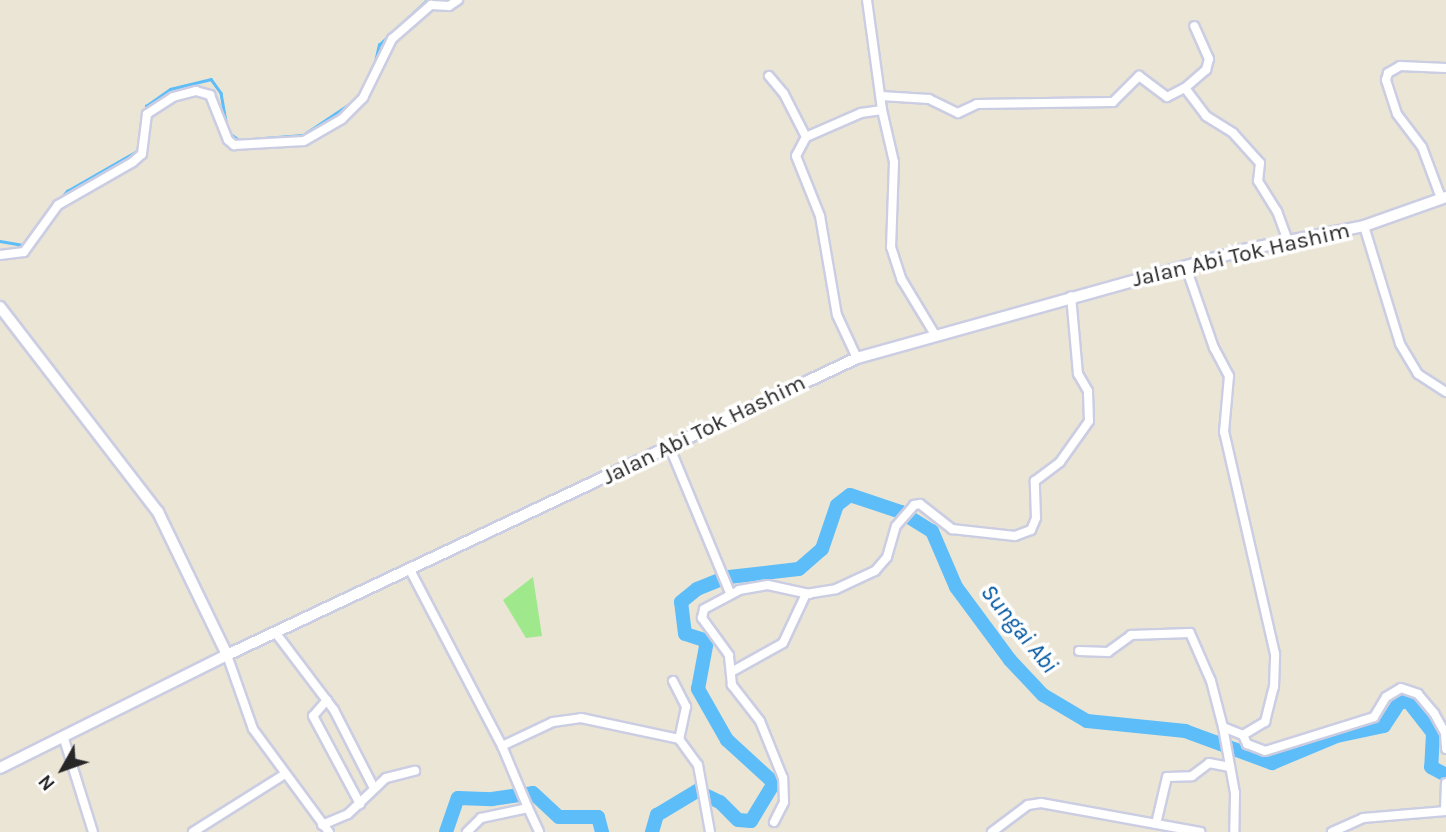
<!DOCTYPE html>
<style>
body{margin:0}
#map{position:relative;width:1446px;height:832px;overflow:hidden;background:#ebe5d6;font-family:Karla,sans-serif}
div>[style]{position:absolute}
.green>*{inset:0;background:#a0e88c}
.stream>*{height:2.5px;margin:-1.25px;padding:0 1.25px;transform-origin:1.25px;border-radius:1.25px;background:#5dbdf9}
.river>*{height:14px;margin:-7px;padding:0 7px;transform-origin:7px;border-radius:7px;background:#5dbdf9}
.roads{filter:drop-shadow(2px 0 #cbcde2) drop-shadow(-2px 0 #cbcde2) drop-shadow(0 2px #cbcde2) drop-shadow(0 -2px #cbcde2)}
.minor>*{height:8px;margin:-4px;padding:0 4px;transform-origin:4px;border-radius:4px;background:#fff}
.tertiary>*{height:10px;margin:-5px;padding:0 5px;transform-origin:5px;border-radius:5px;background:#fff}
.secondary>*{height:10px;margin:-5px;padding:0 5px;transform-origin:5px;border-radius:5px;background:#fff}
span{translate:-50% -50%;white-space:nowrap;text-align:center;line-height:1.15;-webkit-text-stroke:7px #fff;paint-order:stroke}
.street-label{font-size:23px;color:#272727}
.water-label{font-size:24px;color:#0156a1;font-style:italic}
.north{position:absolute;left:28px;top:734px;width:70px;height:70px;-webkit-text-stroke:5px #fff;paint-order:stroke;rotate:230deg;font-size:19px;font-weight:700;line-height:28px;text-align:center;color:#272727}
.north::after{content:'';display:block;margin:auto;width:24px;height:32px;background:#272727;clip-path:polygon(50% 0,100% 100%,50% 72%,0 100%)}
</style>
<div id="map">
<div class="green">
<div style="clip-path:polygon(533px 577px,542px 636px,526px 638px,503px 600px)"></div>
</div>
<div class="stream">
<div style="left:374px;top:66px;width:22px;rotate:-77deg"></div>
<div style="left:379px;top:45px;width:66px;rotate:-43.2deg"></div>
<div style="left:146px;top:112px;width:6px;rotate:-90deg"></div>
<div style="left:146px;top:106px;width:29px;rotate:-35deg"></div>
<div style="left:170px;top:89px;width:42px;rotate:-13.7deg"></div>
<div style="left:211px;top:79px;width:17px;rotate:54deg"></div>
<div style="left:221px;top:93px;width:40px;rotate:80deg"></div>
<div style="left:228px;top:132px;width:14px;rotate:36deg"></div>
<div style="left:239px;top:140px;width:64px;rotate:-4.5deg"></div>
<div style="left:303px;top:135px;width:58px;rotate:-33.7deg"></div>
<div style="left:351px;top:103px;width:21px;rotate:-47deg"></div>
<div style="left:46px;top:215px;width:32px;rotate:-49deg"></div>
<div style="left:67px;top:191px;width:83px;rotate:-29.7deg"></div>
<div style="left:0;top:241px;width:23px;rotate:10deg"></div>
<div style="left:23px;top:245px;width:7px;rotate:-45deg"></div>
</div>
<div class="river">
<div style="left:729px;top:577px;width:70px;rotate:-6.5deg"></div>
<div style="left:799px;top:569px;width:30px;rotate:-41deg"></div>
<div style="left:822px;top:549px;width:46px;rotate:-71.2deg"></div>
<div style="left:837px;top:505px;width:16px;rotate:-38deg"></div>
<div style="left:850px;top:495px;width:54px;rotate:18.4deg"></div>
<div style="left:901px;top:512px;width:36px;rotate:32deg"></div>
<div style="left:932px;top:531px;width:61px;rotate:66.8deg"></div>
<div style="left:956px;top:587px;width:91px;rotate:53.5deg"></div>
<div style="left:1010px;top:660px;width:48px;rotate:46.7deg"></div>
<div style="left:1043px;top:695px;width:51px;rotate:30.6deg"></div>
<div style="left:1087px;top:721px;width:99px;rotate:5.8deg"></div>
<div style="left:1185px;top:731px;width:93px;rotate:20.2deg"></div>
<div style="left:1272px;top:763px;width:70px;rotate:-22.6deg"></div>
<div style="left:1337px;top:736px;width:48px;rotate:-12deg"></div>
<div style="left:1384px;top:726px;width:27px;rotate:-57deg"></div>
<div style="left:1399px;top:703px;width:9px;rotate:-13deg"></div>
<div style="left:1408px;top:701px;width:41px;rotate:52deg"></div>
<div style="left:1433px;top:733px;width:34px;rotate:93deg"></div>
<div style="left:1431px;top:767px;width:17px;rotate:28deg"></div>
<div style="left:446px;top:832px;width:36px;rotate:-71deg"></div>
<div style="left:458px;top:798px;width:34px;rotate:2deg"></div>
<div style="left:492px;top:799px;width:41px;rotate:-8.3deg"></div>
<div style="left:533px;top:793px;width:35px;rotate:43deg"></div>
<div style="left:559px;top:817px;width:39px"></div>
<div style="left:598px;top:817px;width:16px;rotate:75deg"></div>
<div style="left:652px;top:832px;width:18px;rotate:-74deg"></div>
<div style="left:657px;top:815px;width:47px;rotate:-31deg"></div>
<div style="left:697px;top:791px;width:25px;rotate:26deg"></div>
<div style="left:720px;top:802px;width:25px;rotate:45deg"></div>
<div style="left:738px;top:820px;width:13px;rotate:4deg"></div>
<div style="left:751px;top:821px;width:44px;rotate:-58.8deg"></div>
<div style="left:774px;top:783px;width:64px;rotate:-137.5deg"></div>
<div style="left:727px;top:740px;width:59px;rotate:-119.6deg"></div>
<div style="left:698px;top:689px;width:49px;rotate:-79.4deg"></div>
<div style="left:707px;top:641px;width:23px;rotate:-162deg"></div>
<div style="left:685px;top:634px;width:32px;rotate:-97deg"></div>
<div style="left:681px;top:602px;width:21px;rotate:-39deg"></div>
<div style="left:697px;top:589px;width:24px;rotate:-22deg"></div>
</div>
<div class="roads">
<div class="minor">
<div style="left:867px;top:0;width:111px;rotate:82.2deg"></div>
<div style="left:882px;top:110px;width:53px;rotate:77deg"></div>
<div style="left:894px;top:162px;width:85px;rotate:92deg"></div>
<div style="left:891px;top:247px;width:35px;rotate:72deg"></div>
<div style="left:902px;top:280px;width:62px;rotate:58.9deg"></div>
<div style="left:769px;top:76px;width:23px;rotate:50deg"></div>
<div style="left:784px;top:94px;width:48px;rotate:62.9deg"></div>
<div style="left:806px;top:137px;width:60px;rotate:-23.6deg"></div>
<div style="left:861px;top:113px;width:21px;rotate:-8deg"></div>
<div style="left:1185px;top:88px;width:28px;rotate:-41deg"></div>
<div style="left:1206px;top:70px;width:11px;rotate:-75deg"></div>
<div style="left:1209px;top:59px;width:36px;rotate:-114deg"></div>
<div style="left:881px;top:96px;width:48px;rotate:3.6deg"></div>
<div style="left:929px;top:99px;width:32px;rotate:26deg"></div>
<div style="left:958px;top:113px;width:21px;rotate:-25deg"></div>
<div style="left:977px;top:104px;width:136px;rotate:-0.8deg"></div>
<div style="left:1113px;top:102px;width:37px;rotate:-45deg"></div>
<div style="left:1139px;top:76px;width:35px;rotate:37deg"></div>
<div style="left:1167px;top:97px;width:20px;rotate:-27deg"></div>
<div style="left:1185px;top:88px;width:35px;rotate:53deg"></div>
<div style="left:1206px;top:116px;width:32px;rotate:32deg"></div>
<div style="left:1233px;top:133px;width:40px;rotate:48deg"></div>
<div style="left:1260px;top:163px;width:18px;rotate:96deg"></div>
<div style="left:1258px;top:181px;width:36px;rotate:58deg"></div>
<div style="left:1277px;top:211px;width:30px;rotate:70deg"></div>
<div style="left:806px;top:137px;width:21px;rotate:118deg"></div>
<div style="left:796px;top:156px;width:65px;rotate:68.2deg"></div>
<div style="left:820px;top:216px;width:100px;rotate:80.3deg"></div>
<div style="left:837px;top:315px;width:47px;rotate:65.1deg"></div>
<div style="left:1441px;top:198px;width:54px;rotate:-110.4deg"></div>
<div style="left:1422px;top:147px;width:41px;rotate:-127.1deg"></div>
<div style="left:1397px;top:114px;width:36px;rotate:-108deg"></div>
<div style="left:1386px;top:80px;width:7px;rotate:-74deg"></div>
<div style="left:1388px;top:73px;width:14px;rotate:-30deg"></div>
<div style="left:1400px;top:66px;width:46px;rotate:2.5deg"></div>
<div style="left:1364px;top:226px;width:123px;rotate:73deg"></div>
<div style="left:1400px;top:344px;width:35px;rotate:59deg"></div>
<div style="left:1418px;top:374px;width:33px;rotate:33deg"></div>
<div style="left:0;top:255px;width:24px;rotate:-7deg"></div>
<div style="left:24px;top:252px;width:58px;rotate:-54.1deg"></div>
<div style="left:58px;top:205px;width:86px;rotate:-29.8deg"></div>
<div style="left:133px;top:162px;width:12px;rotate:-42deg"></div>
<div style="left:142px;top:154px;width:40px;rotate:-82.9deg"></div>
<div style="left:147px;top:114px;width:31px;rotate:-33deg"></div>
<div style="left:173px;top:97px;width:24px;rotate:-15deg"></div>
<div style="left:196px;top:91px;width:15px;rotate:16deg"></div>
<div style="left:210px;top:95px;width:48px;rotate:68.2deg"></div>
<div style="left:228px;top:140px;width:8px;rotate:40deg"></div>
<div style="left:234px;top:145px;width:70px;rotate:-3.3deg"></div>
<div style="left:304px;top:141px;width:44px;rotate:-30.1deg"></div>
<div style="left:342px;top:119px;width:30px;rotate:-45deg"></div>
<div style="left:363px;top:98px;width:66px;rotate:-63.8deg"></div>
<div style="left:392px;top:39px;width:52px;rotate:-41.1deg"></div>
<div style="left:431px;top:5px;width:18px;rotate:3deg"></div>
<div style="left:449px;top:6px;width:11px;rotate:-34deg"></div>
<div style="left:670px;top:448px;width:157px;rotate:67.5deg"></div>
<div style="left:410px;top:570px;width:199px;rotate:62.4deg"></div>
<div style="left:502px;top:746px;width:67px;rotate:67.2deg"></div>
<div style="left:528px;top:808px;width:48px;rotate:168deg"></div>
<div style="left:481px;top:818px;width:20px;rotate:135deg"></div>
<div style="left:275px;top:632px;width:98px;rotate:52.9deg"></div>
<div style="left:334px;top:710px;width:88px;rotate:62.9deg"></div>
<div style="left:1079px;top:651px;width:29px;rotate:2deg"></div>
<div style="left:1108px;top:652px;width:29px;rotate:-36deg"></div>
<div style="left:1131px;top:635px;width:59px;rotate:-1.9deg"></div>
<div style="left:1190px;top:633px;width:52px;rotate:66.4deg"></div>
<div style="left:1211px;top:681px;width:48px;rotate:75.4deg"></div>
<div style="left:1223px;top:727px;width:22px;rotate:22deg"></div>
<div style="left:1243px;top:735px;width:26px;rotate:-31deg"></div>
<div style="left:1265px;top:722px;width:36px;rotate:-76deg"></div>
<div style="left:1274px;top:687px;width:33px;rotate:-88deg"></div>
<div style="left:1275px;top:654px;width:228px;rotate:-102.9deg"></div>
<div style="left:1224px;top:432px;width:56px;rotate:-84.9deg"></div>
<div style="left:1229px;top:376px;width:32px;rotate:-118deg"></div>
<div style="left:1214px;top:348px;width:86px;rotate:-109.1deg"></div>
<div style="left:227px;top:655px;width:78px;rotate:70.6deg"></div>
<div style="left:253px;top:729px;width:128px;rotate:53.6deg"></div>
<div style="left:733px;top:671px;width:57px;rotate:-29.2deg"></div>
<div style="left:783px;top:643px;width:54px;rotate:-64.9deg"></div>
<div style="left:806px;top:594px;width:30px;rotate:-9deg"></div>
<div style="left:836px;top:589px;width:43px;rotate:-24.8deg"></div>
<div style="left:875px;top:571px;width:18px;rotate:-49deg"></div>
<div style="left:887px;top:557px;width:32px;rotate:-74deg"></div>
<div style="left:896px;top:526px;width:28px;rotate:-49deg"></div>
<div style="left:914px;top:505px;width:6px;rotate:-9deg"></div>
<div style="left:920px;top:504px;width:41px;rotate:38deg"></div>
<div style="left:952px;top:529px;width:63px;rotate:6.3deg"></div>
<div style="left:1015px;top:536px;width:17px;rotate:-21deg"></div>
<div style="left:1031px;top:530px;width:13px;rotate:-67deg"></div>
<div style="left:1036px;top:518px;width:37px;rotate:-92deg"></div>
<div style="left:1035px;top:481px;width:31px;rotate:-37deg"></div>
<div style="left:1060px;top:462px;width:50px;rotate:-54.7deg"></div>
<div style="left:1089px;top:421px;width:30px;rotate:-92deg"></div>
<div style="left:1088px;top:391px;width:20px;rotate:-120deg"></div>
<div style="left:1078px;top:374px;width:78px;rotate:-95.1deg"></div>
<div style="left:673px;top:681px;width:29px;rotate:63deg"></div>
<div style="left:686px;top:707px;width:33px;rotate:102deg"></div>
<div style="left:327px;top:700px;width:21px;rotate:131deg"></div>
<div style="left:313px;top:716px;width:100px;rotate:61.9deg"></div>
<div style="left:1223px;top:727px;width:67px;rotate:79.7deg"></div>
<div style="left:1235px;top:793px;width:39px;rotate:91deg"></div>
<div style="left:1243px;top:735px;width:10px;rotate:66deg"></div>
<div style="left:1247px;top:744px;width:19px;rotate:21deg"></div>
<div style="left:1265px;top:751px;width:114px;rotate:-17.3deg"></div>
<div style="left:1374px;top:717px;width:23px;rotate:-59deg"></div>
<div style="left:1386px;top:697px;width:17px;rotate:-31deg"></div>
<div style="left:1401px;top:688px;width:18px;rotate:19deg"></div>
<div style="left:1418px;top:694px;width:25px;rotate:50deg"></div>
<div style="left:1434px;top:713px;width:23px;rotate:61deg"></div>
<div style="left:1445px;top:733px;width:16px;rotate:86deg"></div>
<div style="left:64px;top:739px;width:97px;rotate:72.7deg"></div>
<div style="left:502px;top:746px;width:56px;rotate:-25.2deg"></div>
<div style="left:553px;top:722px;width:28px;rotate:-8deg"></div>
<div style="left:581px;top:718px;width:100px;rotate:12.1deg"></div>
<div style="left:679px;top:739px;width:32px;rotate:54deg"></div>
<div style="left:698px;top:765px;width:68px;rotate:79.8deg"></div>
<div style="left:528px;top:808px;width:26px;rotate:65deg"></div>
<div style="left:1445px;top:811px;width:28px;rotate:-88deg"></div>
<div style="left:774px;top:822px;width:22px;rotate:-63deg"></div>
<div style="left:784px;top:802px;width:24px;rotate:-92deg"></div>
<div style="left:783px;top:778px;width:61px;rotate:-112deg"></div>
<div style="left:760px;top:721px;width:46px;rotate:-127.9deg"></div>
<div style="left:732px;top:685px;width:30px;rotate:-96deg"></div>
<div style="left:729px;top:655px;width:46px;rotate:-126.1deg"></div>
<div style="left:702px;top:618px;width:9px;rotate:-77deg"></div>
<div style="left:704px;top:609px;width:40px;rotate:-28deg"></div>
<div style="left:739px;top:590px;width:29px;rotate:-10deg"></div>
<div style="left:768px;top:585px;width:42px;rotate:12.4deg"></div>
<div style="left:1156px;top:824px;width:48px;rotate:-76.8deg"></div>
<div style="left:1167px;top:777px;width:25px;rotate:-2deg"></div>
<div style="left:1192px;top:776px;width:21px;rotate:-37deg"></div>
<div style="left:1209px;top:763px;width:21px;rotate:11deg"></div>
<div style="left:322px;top:825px;width:28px;rotate:-23deg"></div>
<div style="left:348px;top:814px;width:52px;rotate:-43.5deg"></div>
<div style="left:386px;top:778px;width:30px;rotate:-14deg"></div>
<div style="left:193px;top:832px;width:109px;rotate:-32.2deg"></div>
<div style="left:992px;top:832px;width:45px;rotate:-36.9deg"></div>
<div style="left:1028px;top:805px;width:13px;rotate:-9deg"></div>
<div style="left:1041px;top:803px;width:162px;rotate:10.3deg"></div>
<div style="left:1332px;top:832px;width:34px;rotate:-24deg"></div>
<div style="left:1363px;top:818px;width:83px;rotate:-4.8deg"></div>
</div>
<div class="tertiary">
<div style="left:0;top:307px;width:259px;rotate:52.4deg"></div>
<div style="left:158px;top:512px;width:159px;rotate:64.2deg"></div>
</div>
<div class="secondary">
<div style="left:0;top:768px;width:254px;rotate:-26.5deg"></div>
<div style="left:227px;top:655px;width:696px;rotate:-25.24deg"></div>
<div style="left:857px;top:358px;width:401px;rotate:-15.6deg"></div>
<div style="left:1243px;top:250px;width:123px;rotate:-11.2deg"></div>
<div style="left:1364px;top:226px;width:87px;rotate:-19.5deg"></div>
</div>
</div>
<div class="street-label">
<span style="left:1241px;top:255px;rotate:-13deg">Jalan Abi Tok Hashim</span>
<span style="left:704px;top:430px;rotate:-26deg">Jalan Abi Tok Hashim</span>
</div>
<div class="water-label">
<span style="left:1019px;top:629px;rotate:51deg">Sungai Abi</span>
</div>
<div class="north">N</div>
</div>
